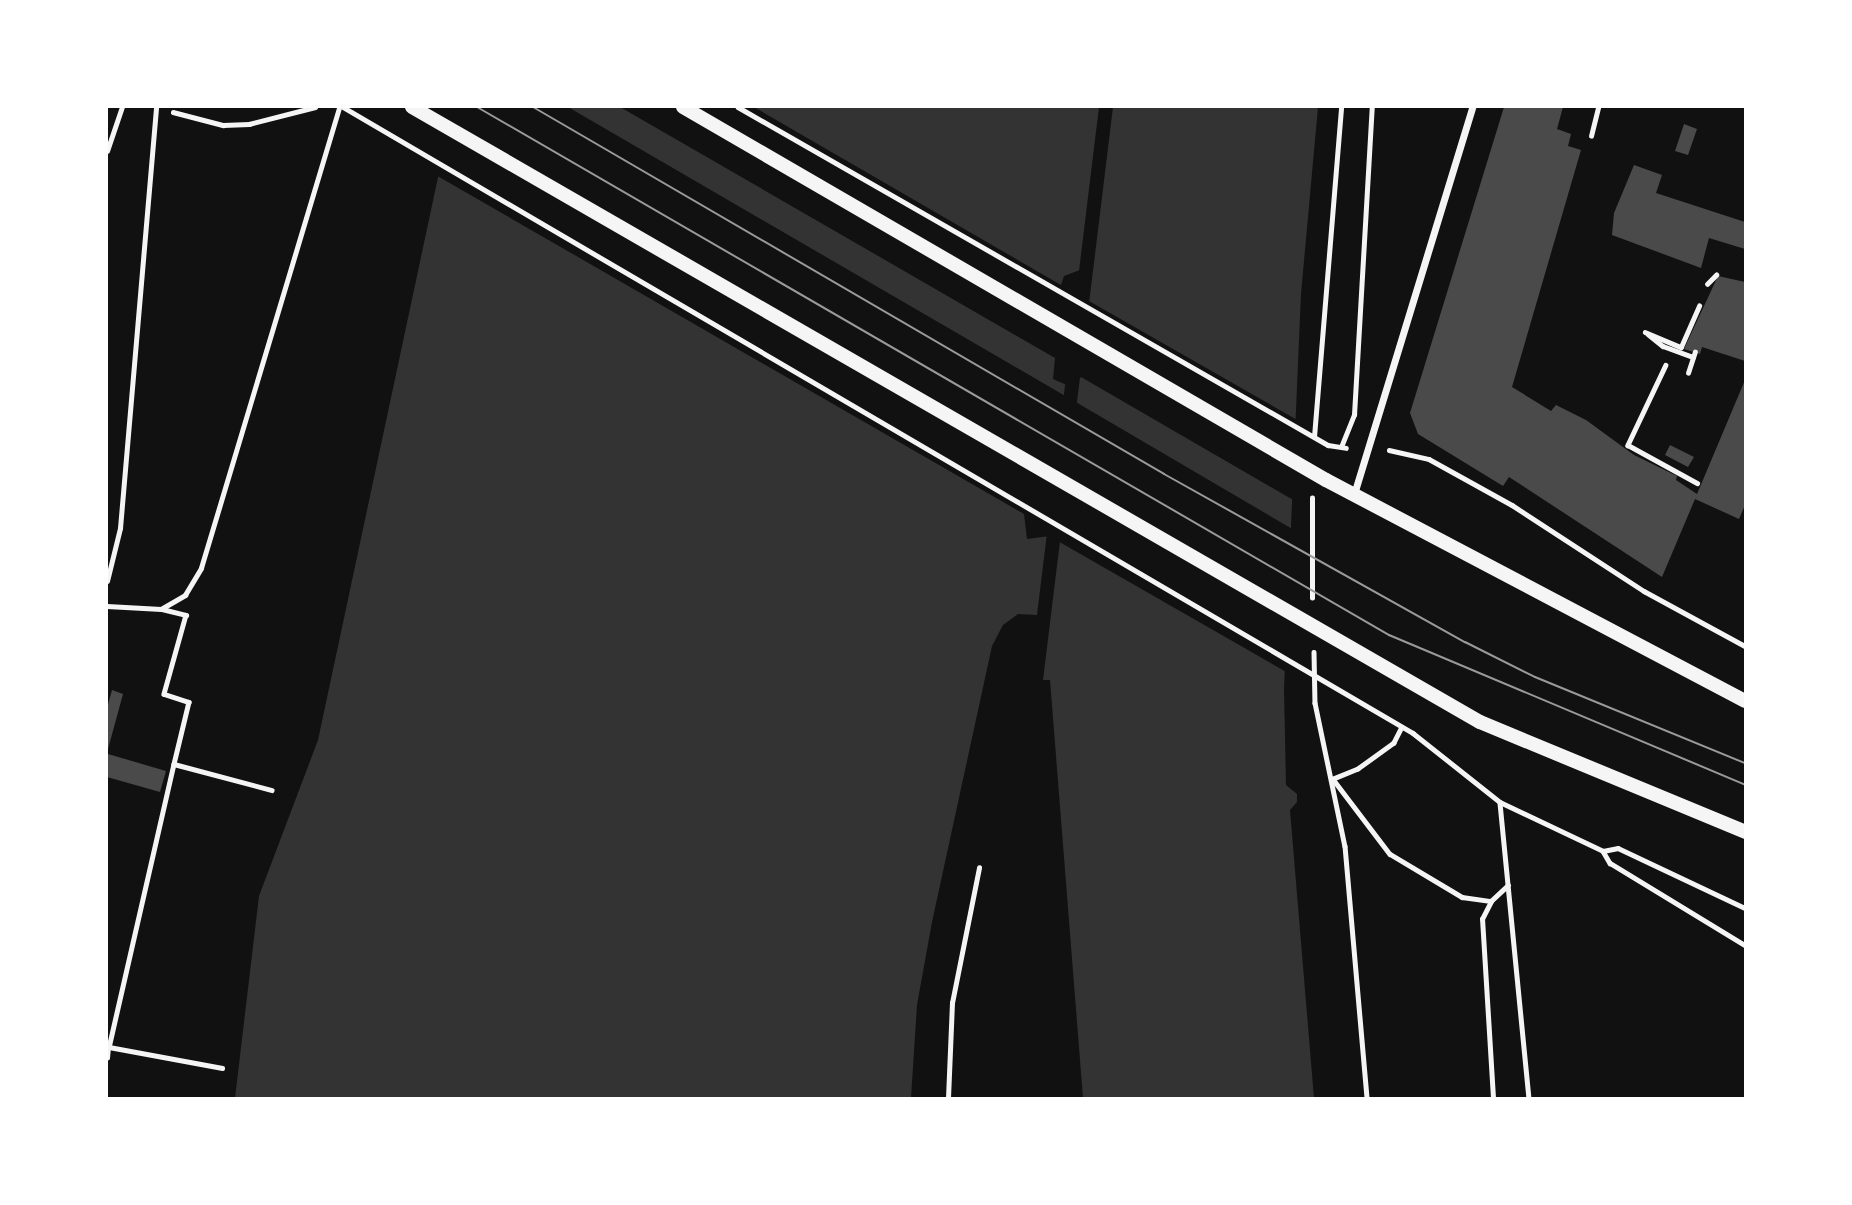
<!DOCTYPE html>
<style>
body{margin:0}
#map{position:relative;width:1852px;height:1205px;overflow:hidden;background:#111;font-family:Commissioner,sans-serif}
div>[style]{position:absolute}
.water>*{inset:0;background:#333}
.pier>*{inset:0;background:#111}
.building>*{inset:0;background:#4a4a4a}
.path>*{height:4.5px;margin:-2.25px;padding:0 2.25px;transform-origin:2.25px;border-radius:2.25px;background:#f5f5f5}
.service>*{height:5px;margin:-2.5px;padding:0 2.5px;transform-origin:2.5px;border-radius:2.5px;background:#f5f5f5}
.minor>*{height:7px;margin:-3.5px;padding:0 3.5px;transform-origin:3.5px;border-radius:3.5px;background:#f5f5f5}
.secondary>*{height:14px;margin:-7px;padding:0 7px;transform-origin:7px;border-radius:7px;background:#f5f5f5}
.tram>*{height:2px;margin:-1px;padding:0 1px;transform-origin:1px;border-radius:1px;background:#9a9a9a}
span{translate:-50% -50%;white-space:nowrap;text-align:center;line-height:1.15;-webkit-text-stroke:5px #fff;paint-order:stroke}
.frame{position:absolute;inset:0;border:108px solid #fff;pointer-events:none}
</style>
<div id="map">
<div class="water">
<div style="clip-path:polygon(453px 107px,1099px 107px,1037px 615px,1018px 614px,1003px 625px,992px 646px,932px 922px,917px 1005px,911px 1098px,235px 1098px,259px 896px,318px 740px)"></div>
<div style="clip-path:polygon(1113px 107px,1318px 107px,1301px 294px,1284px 689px,1286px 785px,1297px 794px,1297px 802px,1290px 810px,1314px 1098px,1083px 1098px,1050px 680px,1043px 680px)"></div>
</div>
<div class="pier">
<div style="clip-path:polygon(450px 107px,568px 107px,1067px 397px,1050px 536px,1027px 539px,1024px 514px,434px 174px)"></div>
<div style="clip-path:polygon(620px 107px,754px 107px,1061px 285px,1064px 276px,1080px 270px,1069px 386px,1053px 379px,1055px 358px)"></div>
<div style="clip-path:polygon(1089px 280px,1089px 301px,1299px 421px,1295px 501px,1081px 377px,1076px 383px)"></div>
<div style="clip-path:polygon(1074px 401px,1294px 530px,1288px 673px,1056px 540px)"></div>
</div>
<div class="building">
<div style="clip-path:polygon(1504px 107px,1563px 107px,1557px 129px,1571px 134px,1568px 146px,1581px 150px,1512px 387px,1551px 411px,1556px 405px,1586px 420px,1634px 455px,1677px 476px,1676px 480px,1697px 494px,1745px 380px,1745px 505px,1739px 519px,1695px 499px,1662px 577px,1509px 477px,1503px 486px,1418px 434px,1410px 413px)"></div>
<div style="clip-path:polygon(1684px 124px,1697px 129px,1688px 155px,1675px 151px)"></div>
<div style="clip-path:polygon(1634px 165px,1662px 175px,1656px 193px,1745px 222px,1745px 249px,1709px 238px,1701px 268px,1612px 235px,1614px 213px)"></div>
<div style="clip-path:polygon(1718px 276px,1745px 282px,1745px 361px,1702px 347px,1700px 354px,1684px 349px)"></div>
<div style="clip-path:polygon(1670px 445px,1694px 457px,1688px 467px,1665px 455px)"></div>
<div style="clip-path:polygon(112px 690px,123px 694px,108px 749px,107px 708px)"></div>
<div style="clip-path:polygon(108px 754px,166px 771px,160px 792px,107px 777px)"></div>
</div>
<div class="path">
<div style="left:343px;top:107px;width:1240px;rotate:30.33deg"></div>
<div style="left:1413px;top:733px;width:111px;rotate:38.4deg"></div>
<div style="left:1500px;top:802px;width:114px;rotate:25.4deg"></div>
<div style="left:1603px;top:851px;width:14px;rotate:60deg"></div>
<div style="left:1610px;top:863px;width:158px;rotate:31.3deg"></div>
<div style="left:738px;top:107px;width:680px;rotate:29.81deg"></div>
<div style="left:1328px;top:445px;width:18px;rotate:9deg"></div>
<div style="left:173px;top:112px;width:52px;rotate:14.6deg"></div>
<div style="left:223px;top:125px;width:26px;rotate:-2deg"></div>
<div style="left:249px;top:124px;width:68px;rotate:-14.4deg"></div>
<div style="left:1591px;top:136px;width:30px;rotate:-76deg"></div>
<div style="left:107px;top:151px;width:46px;rotate:-71.2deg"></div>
<div style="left:1707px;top:284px;width:13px;rotate:-45deg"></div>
<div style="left:1645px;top:332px;width:39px;rotate:23deg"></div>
<div style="left:1681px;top:347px;width:45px;rotate:-66.3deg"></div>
<div style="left:1648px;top:334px;width:19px;rotate:39deg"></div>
<div style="left:1663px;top:346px;width:32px;rotate:20deg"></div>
<div style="left:1666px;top:365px;width:89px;rotate:115.4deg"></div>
<div style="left:1628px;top:445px;width:79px;rotate:28.8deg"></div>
<div style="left:1688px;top:373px;width:22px;rotate:-72deg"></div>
<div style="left:1314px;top:437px;width:331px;rotate:-85.3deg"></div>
<div style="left:1341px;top:447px;width:35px;rotate:-68deg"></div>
<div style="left:1354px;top:415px;width:309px;rotate:-86.7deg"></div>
<div style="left:1389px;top:450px;width:41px;rotate:12.7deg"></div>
<div style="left:1429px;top:459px;width:95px;rotate:29deg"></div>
<div style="left:1512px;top:505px;width:158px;rotate:33.1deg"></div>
<div style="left:1644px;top:591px;width:115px;rotate:28.6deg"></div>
<div style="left:1312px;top:598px;width:100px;rotate:-90deg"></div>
<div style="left:107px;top:606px;width:54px;rotate:3.2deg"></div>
<div style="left:161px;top:609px;width:28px;rotate:-30deg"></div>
<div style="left:185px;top:595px;width:31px;rotate:-59deg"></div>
<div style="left:201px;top:568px;width:481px;rotate:-73.3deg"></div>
<div style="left:162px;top:609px;width:25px;rotate:14deg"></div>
<div style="left:186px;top:615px;width:82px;rotate:105.6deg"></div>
<div style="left:164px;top:694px;width:26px;rotate:18deg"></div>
<div style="left:189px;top:702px;width:64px;rotate:103.6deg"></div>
<div style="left:174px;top:764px;width:101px;rotate:14.9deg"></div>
<div style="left:1314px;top:652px;width:51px;rotate:88.9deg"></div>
<div style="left:1315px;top:703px;width:146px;rotate:78.2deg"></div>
<div style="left:1345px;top:846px;width:253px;rotate:85deg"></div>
<div style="left:1402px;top:727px;width:18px;rotate:117deg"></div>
<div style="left:1394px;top:743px;width:44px;rotate:144.2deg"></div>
<div style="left:1358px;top:769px;width:27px;rotate:158deg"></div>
<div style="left:1333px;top:779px;width:94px;rotate:52.8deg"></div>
<div style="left:1390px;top:854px;width:84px;rotate:30.8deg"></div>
<div style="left:1462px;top:897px;width:29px;rotate:8deg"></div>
<div style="left:174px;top:764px;width:290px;rotate:102.9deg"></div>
<div style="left:109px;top:1047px;width:115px;rotate:10.5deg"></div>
<div style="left:1500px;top:803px;width:296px;rotate:84.4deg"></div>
<div style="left:1603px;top:851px;width:15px;rotate:-11deg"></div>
<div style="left:1618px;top:848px;width:140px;rotate:25.3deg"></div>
<div style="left:107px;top:1058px;width:11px;rotate:-85deg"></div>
<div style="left:948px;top:1098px;width:95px;rotate:-87.6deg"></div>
<div style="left:952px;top:1003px;width:138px;rotate:-78.7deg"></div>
<div style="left:1493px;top:1098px;width:179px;rotate:-93.5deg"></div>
<div style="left:1482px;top:919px;width:20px;rotate:-63deg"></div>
<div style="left:1491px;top:901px;width:23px;rotate:-43deg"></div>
</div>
<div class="service">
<div style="left:107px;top:581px;width:55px;rotate:-76.2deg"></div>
<div style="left:120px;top:528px;width:423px;rotate:-85.1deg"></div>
</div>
<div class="minor">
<div style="left:1354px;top:494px;width:405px;rotate:-73deg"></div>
</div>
<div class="secondary">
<div style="left:412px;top:107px;width:1232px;rotate:29.94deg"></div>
<div style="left:1480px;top:722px;width:287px;rotate:22.5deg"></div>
<div style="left:683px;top:107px;width:743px;rotate:30.12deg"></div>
<div style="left:1326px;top:480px;width:474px;rotate:27.8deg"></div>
</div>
<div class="tram">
<div style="left:477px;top:107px;width:1054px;rotate:30.07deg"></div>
<div style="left:1389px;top:635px;width:386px;rotate:22.8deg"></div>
<div style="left:533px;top:107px;width:730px;rotate:30.18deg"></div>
<div style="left:1164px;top:474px;width:345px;rotate:29.2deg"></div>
<div style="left:1465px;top:642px;width:78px;rotate:26.6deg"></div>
<div style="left:1535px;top:677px;width:227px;rotate:22.3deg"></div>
</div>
<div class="frame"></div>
</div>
